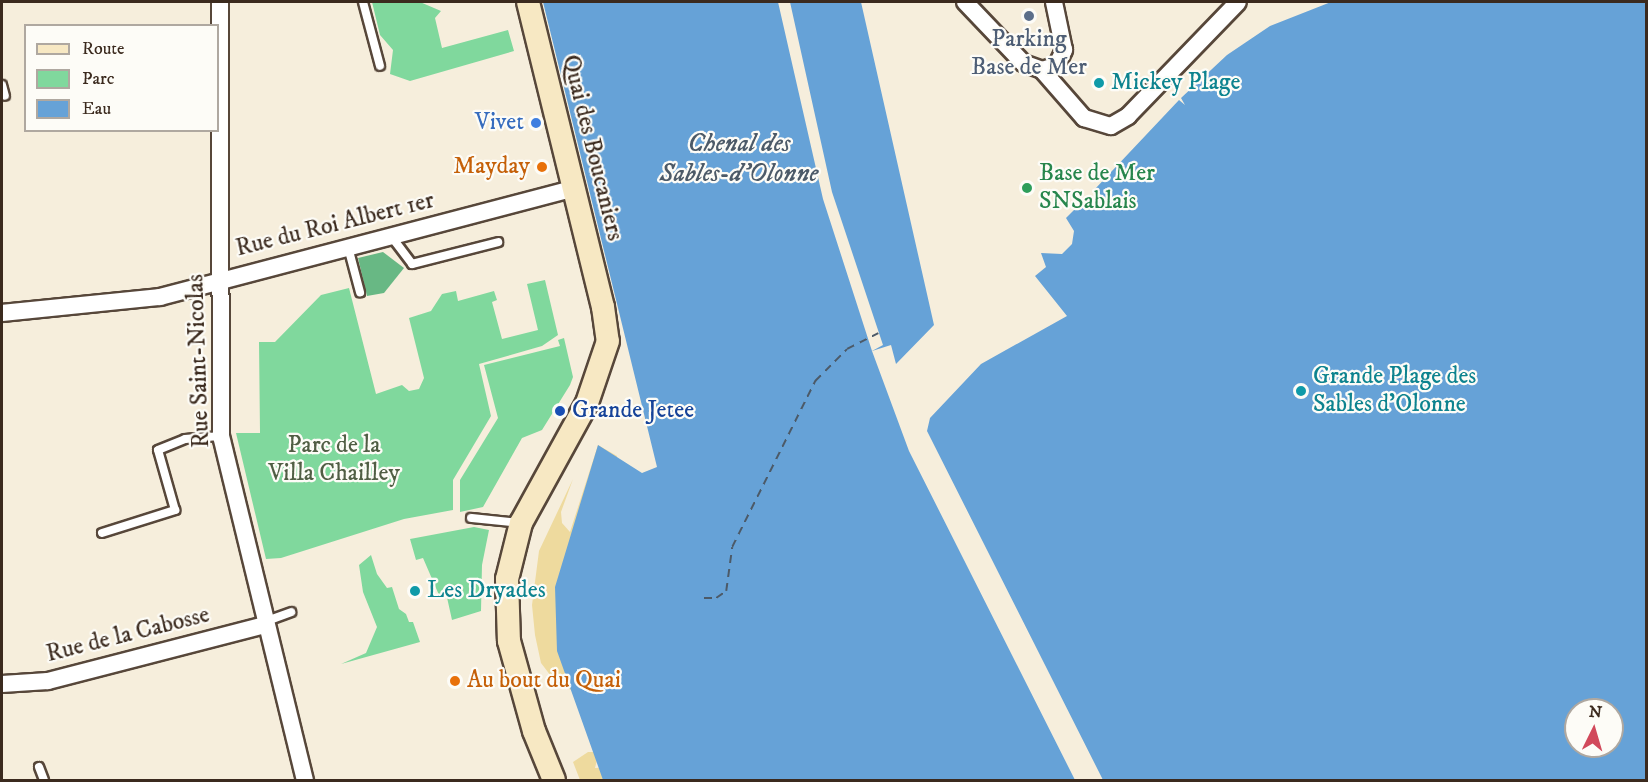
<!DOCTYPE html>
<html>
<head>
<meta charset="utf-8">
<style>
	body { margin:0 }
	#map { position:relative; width:1648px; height:782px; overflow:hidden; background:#f6eedc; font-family:"IM FELL DW Pica",serif }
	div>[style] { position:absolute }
	.green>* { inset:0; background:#80d89d }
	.forest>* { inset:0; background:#68b884 }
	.sand>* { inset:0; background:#eeda9e }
	.water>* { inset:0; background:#66a2d7 }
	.pier>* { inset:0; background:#f6eedc }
	.ferry>* { height:1.5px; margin-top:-0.75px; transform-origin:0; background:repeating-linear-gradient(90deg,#4c5a68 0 8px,transparent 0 14px) }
	.roads { filter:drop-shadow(2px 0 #57473a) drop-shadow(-2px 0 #57473a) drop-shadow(0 2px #57473a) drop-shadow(0 -2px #57473a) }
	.lane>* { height:8px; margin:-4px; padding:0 4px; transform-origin:4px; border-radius:4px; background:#fff }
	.street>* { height:16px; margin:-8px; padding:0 8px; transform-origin:8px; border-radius:8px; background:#fff }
	.secondary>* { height:22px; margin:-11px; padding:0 11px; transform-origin:11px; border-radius:11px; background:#f7e8c3 }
	.dots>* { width:16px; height:16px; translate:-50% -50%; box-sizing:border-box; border:3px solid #fdfcf7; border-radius:50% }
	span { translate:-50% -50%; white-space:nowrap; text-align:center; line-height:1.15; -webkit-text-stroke:4.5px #fdfcf7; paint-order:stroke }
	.service-label { font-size:24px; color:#4e5e75 }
	.culture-label { font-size:24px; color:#0d838f }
	.left { translate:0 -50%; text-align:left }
	.shop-label { font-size:24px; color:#366cbe }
	.right { translate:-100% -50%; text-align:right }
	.street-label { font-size:24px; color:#3b2a1e }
	.food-label { font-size:24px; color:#c56008 }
	.leisure-label { font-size:24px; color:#27864d }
	.transit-label { font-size:24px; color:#164399 }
	.park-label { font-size:24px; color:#505e44 }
	.water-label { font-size:26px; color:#4c5a68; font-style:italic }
	.frame { position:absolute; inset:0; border:3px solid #3b2a1e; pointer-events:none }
	.legend { position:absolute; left:24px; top:24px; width:195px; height:108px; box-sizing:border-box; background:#fdfcf7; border:2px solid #afa8a0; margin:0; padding:8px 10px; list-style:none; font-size:18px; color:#3b2a1e }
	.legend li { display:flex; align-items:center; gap:12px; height:30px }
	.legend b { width:30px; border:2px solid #afa8a0 }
	.north { position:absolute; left:1564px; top:698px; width:60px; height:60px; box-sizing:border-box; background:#fdfcf7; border:2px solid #afa8a0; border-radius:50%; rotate:5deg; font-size:16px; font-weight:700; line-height:24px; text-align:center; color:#3b2a1e }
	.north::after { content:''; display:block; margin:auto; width:21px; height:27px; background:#d1495b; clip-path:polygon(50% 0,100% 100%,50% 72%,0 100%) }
</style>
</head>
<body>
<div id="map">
	<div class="green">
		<div style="clip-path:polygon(372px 2px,420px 2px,441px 11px,435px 18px,442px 48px,508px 30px,514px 51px,410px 81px,390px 74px,393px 50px,380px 35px)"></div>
		<div style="clip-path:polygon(545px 280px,558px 335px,542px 346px,479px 364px,491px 416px,453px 480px,453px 510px,404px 519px,281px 558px,266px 559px,236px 433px,260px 433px,259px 342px,275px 342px,321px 295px,349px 288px,376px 394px,402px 385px,409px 391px,419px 389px,424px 378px,409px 318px,431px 311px,442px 294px,456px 291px,458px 301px,494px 291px,497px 300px,492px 302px,502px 339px,538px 330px,527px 284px)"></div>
		<div style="clip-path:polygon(564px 338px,573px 377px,570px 385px,542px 430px,522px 438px,483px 507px,460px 512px,460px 480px,498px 418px,484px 365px,560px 346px,558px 340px)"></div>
		<div style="clip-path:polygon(474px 527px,489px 530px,482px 565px,481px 611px,452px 620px,446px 593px,439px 595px,423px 558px,416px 560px,410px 539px)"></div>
		<div style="clip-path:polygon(371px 555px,377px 574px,387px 588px,392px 587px,399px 609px,406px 614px,409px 622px,413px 622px,420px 642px,341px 664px,366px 653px,377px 627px,363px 592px,359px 565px)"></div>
	</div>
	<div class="forest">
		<div style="clip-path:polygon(383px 252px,404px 268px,384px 293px,367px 296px,358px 258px)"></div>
	</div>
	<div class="sand">
		<div style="clip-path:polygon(598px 445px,617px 456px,639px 780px,580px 780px,573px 762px,588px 752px,599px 752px,595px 768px,612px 767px,581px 694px,557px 684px,541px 663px,535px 635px,532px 605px,539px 551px,573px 479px,561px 512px,562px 523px,570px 532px)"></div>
	</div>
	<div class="water">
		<div style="clip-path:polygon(543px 2px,861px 2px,934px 325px,896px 364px,891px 345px,872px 351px,909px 451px,1075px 780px,603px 780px,557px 651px,555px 587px,598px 445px,642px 473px,657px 467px)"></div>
		<div style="clip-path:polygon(evenodd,1331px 2px,1646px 2px,1646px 780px,1103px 780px,927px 431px,930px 418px,981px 364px,1067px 316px,1035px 276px,1046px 267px,1041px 253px,1062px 254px,1072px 244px,1074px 231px,1066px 218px,1084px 200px,1092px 207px,1102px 196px,1095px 189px,1179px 100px,1185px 105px,1181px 98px,1227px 55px,1270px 26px,1331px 2px,1576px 710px,1612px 710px,1612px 746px,1576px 746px,1576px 710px)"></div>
	</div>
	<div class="pier">
		<div style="clip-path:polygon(778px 2px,790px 2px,832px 192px,883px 345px,872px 351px,823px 199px)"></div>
	</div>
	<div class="ferry">
		<div style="left:704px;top:598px;width:12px"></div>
		<div style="left:716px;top:598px;width:12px;rotate:-35deg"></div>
		<div style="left:726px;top:591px;width:44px;rotate:-82.2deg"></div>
		<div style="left:732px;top:547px;width:186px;rotate:-63.4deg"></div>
		<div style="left:815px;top:381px;width:45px;rotate:-45deg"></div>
		<div style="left:847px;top:349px;width:35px;rotate:-27deg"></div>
	</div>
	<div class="roads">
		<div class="lane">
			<div style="left:363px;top:2px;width:66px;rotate:75.1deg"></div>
			<div style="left:2px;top:85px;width:11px;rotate:75deg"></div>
			<div style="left:391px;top:236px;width:35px;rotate:53deg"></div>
			<div style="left:412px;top:264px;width:89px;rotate:-14.3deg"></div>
			<div style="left:348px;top:247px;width:47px;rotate:75.1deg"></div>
			<div style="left:471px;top:518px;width:49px;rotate:5.8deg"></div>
			<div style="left:102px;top:533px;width:77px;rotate:-17.5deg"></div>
			<div style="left:175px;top:510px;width:62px;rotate:-105.8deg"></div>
			<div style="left:158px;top:450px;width:29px;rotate:-22deg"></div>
			<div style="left:185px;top:439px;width:36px;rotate:-5deg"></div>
			<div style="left:264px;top:622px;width:29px;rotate:-20deg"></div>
			<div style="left:39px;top:767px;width:14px;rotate:69deg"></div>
		</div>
		<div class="street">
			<div style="left:220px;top:2px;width:434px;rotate:89.9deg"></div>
			<div style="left:221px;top:436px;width:354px;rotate:76.3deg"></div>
			<div style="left:965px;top:2px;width:84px;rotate:46.4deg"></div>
			<div style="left:1023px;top:63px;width:20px;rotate:20deg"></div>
			<div style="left:1042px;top:70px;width:16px;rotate:-18deg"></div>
			<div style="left:1057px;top:65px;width:17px;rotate:-65deg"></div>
			<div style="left:1064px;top:50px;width:49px;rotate:-101.8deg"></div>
			<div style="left:1042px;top:70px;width:64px;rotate:48.8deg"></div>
			<div style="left:1084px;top:118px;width:28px;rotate:17deg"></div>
			<div style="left:1111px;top:126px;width:20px;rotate:-30deg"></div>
			<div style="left:1128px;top:116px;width:158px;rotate:-46deg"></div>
			<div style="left:2px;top:313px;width:159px;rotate:-5.8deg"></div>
			<div style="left:160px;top:297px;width:427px;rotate:-14.7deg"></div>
			<div style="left:2px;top:684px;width:46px;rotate:-3.7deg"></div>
			<div style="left:48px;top:681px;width:223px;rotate:-14.5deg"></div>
		</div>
		<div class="secondary">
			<div style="left:528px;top:2px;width:314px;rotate:76.2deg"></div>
			<div style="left:603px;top:307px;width:34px;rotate:82deg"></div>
			<div style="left:608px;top:341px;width:65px;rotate:108.7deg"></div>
			<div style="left:587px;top:403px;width:137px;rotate:118.8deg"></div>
			<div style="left:521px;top:523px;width:58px;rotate:104deg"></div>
			<div style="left:507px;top:579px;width:62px;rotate:88.2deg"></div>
			<div style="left:509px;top:641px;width:93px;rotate:74.5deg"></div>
			<div style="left:534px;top:731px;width:53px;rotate:67.8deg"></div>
		</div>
	</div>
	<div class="dots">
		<div style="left:1029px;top:16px;background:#5c6f8a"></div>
		<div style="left:1099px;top:83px;background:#0f9aa8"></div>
		<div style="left:536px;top:123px;background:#3f7fe0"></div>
		<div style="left:542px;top:167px;background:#e8710a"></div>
		<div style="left:1027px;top:188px;background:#2e9e5b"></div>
		<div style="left:1301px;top:391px;background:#0f9aa8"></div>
		<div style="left:560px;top:411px;background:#1a4fb4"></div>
		<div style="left:415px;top:591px;background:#0f9aa8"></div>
		<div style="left:455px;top:681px;background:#e8710a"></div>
	</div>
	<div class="service-label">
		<span style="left:1029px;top:54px">Parking<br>Base de Mer</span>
	</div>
	<div class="culture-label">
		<span class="left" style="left:1111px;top:83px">Mickey Plage</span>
		<span class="left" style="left:1313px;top:391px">Grande Plage des<br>Sables d'Olonne</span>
		<span class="left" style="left:427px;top:591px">Les Dryades</span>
	</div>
	<div class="shop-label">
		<span class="right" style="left:524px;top:123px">Vivet</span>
	</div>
	<div class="street-label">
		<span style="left:592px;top:148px;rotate:76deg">Quai des Boucaniers</span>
		<span style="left:335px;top:225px;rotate:-14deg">Rue du Roi Albert 1er</span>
		<span style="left:199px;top:361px;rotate:-92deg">Rue Saint-Nicolas</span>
		<span style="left:128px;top:635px;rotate:-14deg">Rue de la Cabosse</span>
	</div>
	<div class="food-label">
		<span class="right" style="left:530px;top:167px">Mayday</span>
		<span class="left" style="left:467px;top:681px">Au bout du Quai</span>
	</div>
	<div class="leisure-label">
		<span class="left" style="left:1039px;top:188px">Base de Mer<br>SNSablais</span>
	</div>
	<div class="transit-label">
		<span class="left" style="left:572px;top:411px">Grande Jetee</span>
	</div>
	<div class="park-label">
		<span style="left:334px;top:460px">Parc de la<br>Villa Chailley</span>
	</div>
	<div class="water-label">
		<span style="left:739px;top:159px">Chenal des<br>Sables-d'Olonne</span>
	</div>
	<div class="frame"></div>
	<ul class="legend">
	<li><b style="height:8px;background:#f7e8c3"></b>Route</li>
	<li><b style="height:16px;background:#80d89d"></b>Parc</li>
	<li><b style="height:16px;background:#66a2d7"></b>Eau</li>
	</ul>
	<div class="north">N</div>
</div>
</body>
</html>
